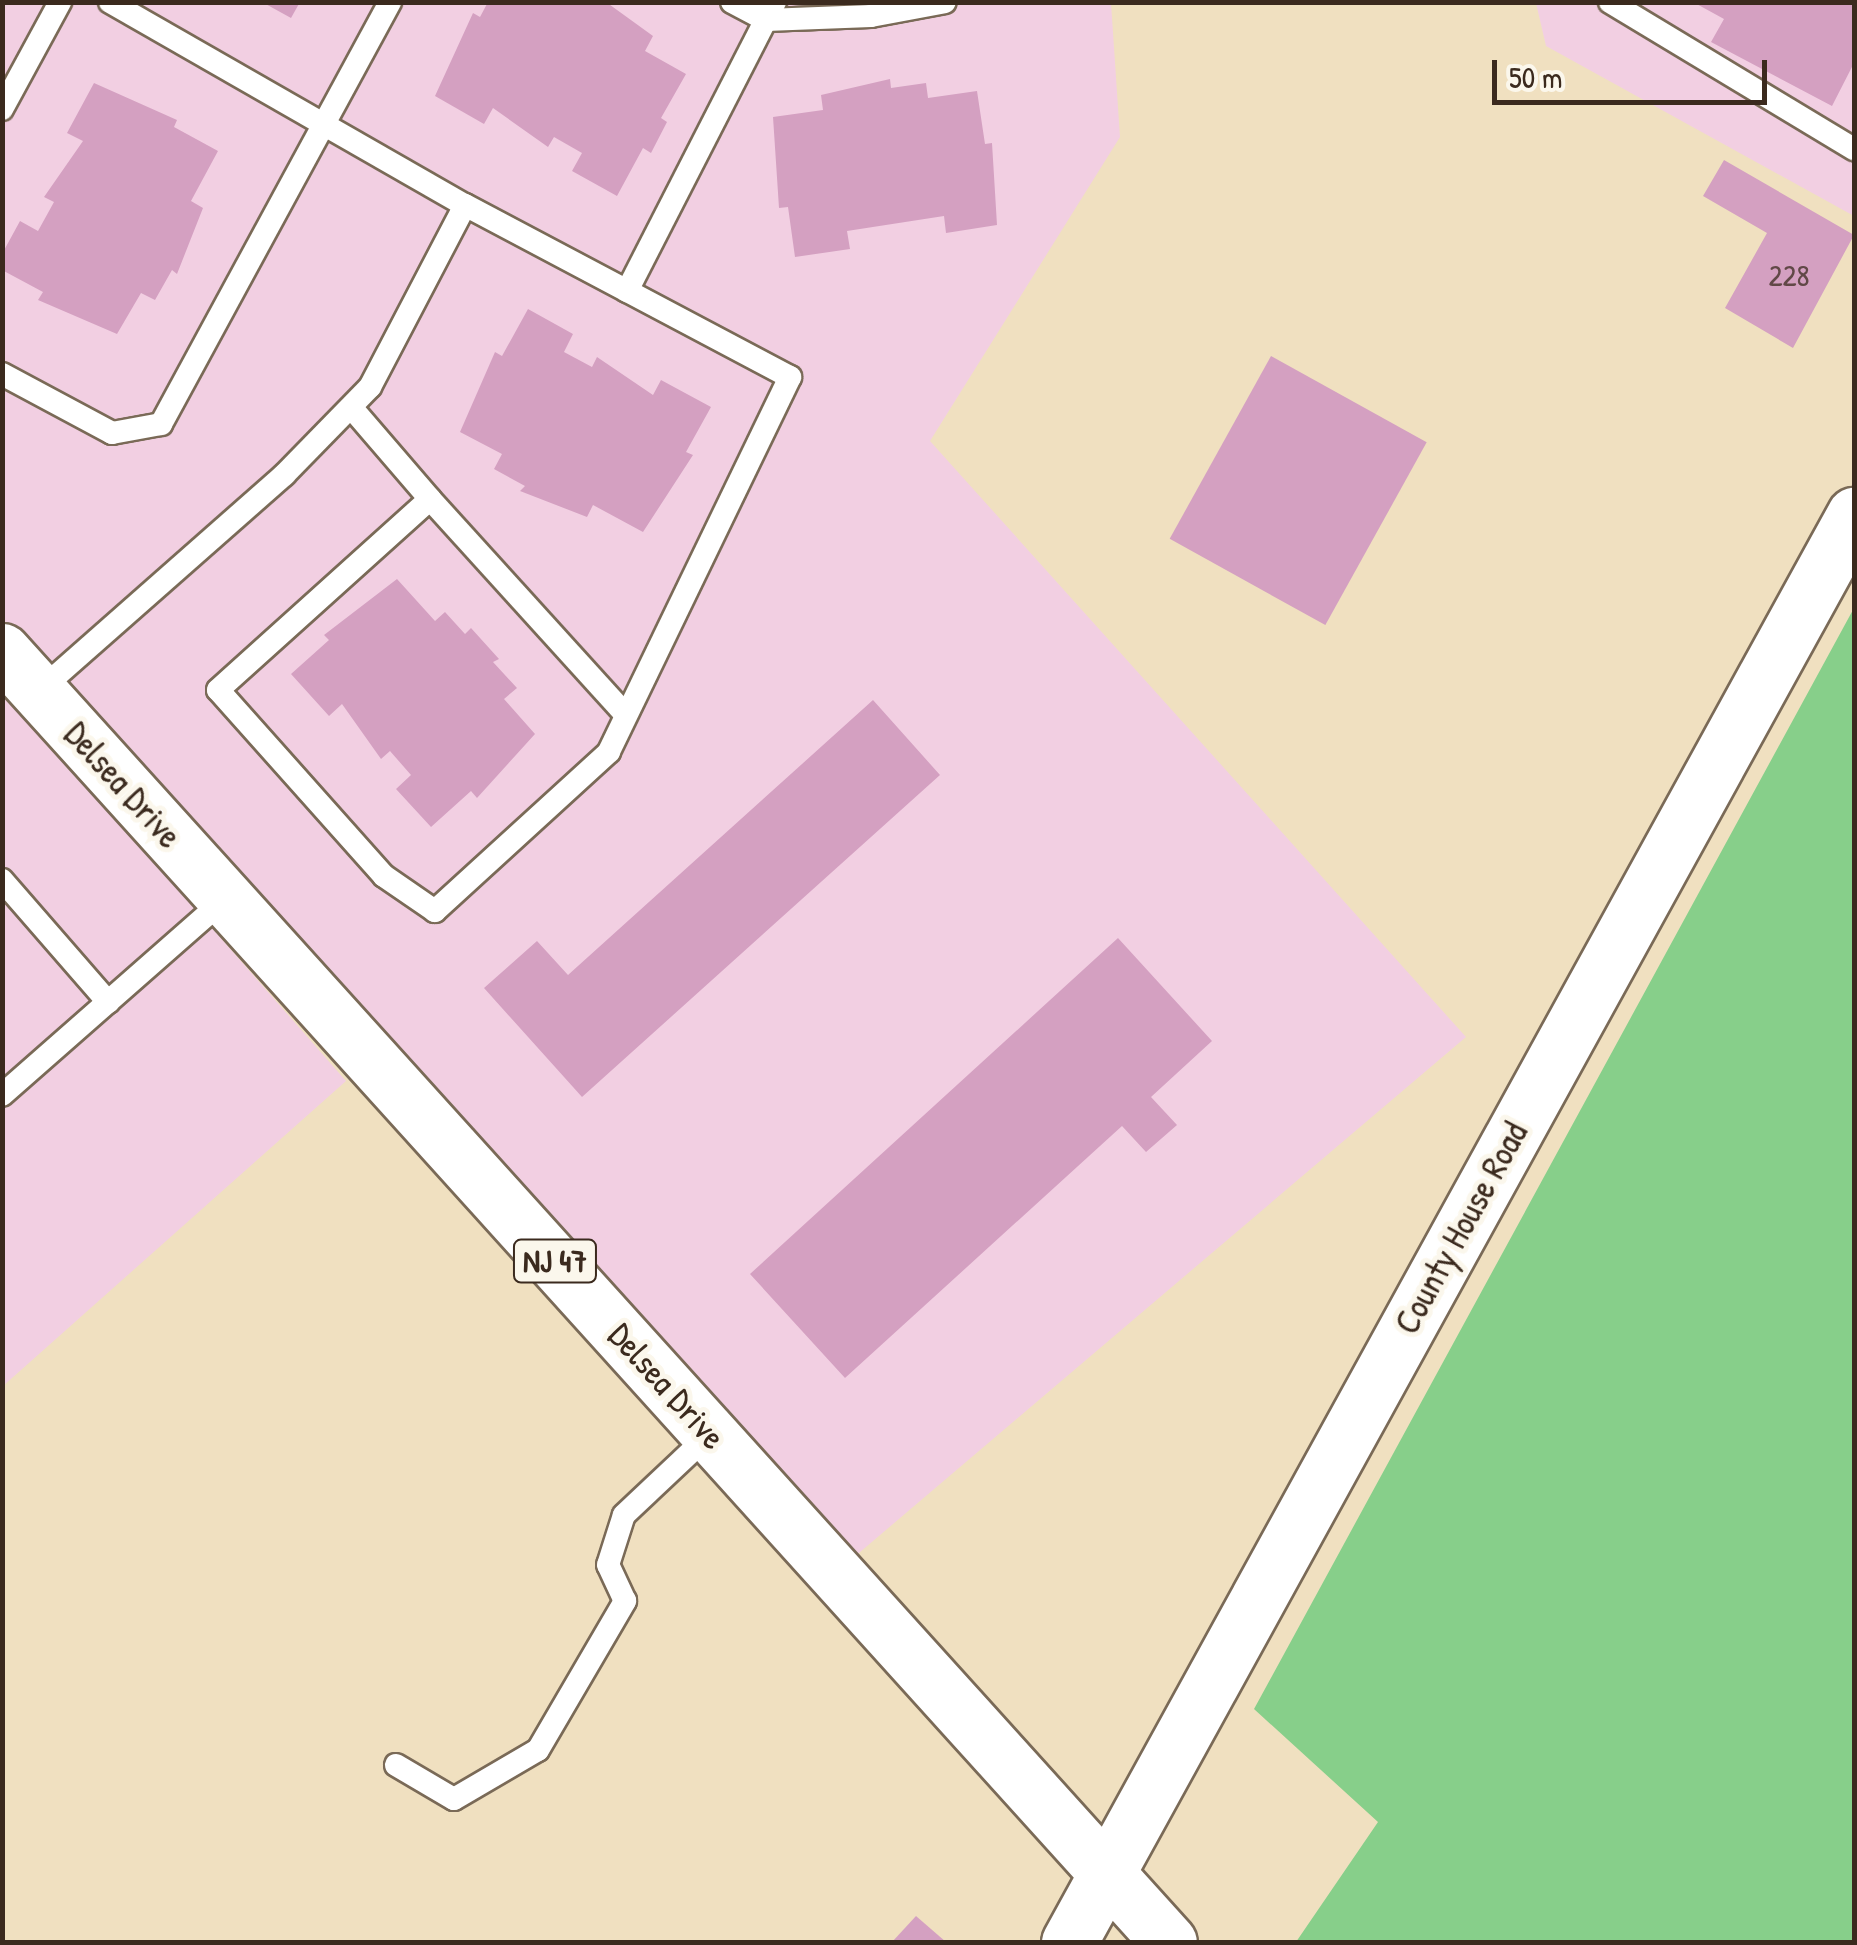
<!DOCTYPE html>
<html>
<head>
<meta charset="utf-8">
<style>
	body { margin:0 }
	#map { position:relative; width:1857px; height:1945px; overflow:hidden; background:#f0e0c0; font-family:"Patrick Hand",sans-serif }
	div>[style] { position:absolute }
	.built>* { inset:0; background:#f2cfe2 }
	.green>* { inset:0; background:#87cf8a }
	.building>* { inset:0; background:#d4a0c1; transform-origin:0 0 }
	.roads { filter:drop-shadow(2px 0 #7a6a57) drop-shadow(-2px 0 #7a6a57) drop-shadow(0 2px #7a6a57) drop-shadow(0 -2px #7a6a57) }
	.service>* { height:22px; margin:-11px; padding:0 11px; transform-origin:11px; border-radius:11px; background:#fff }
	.tertiary>* { height:55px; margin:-27.5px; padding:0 27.5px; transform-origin:27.5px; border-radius:27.5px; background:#fff }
	.primary>* { height:55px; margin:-27.5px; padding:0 27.5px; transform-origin:27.5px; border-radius:27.5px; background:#fff }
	span { translate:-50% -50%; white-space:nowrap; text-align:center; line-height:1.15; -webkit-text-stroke:10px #fbf7ec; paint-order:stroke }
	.number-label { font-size:30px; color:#614847 }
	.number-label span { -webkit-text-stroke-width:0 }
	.shield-label span { padding:2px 8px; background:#fbf7ec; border:2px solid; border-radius:8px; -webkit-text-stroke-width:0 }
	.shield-label { font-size:32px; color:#3b2a1e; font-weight:700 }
	.street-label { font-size:35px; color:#3b2a1e }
	.frame { position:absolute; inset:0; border:5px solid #3b2a1e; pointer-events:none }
	.scale { position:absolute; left:1492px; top:60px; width:275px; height:45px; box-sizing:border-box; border:5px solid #3b2a1e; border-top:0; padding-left:12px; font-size:30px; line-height:35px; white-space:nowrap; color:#3b2a1e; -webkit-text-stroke:8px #fbf7ec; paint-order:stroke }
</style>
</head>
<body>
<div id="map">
	<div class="built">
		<div style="clip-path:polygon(2px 3px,1111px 3px,1120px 137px,930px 441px,1466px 1037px,853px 1558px,400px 1071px,3px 619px)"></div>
		<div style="clip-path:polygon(1536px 3px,1854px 3px,1854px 216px,1546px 46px)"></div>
		<div style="clip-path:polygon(2px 688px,346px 1081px,3px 1386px,2px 1386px)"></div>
	</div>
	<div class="green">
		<div style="clip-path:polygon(1854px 608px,1854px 1942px,1296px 1942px,1378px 1822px,1254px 1709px)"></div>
	</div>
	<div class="building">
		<div style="clip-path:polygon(262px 2px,300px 2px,291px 18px)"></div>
		<div style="clip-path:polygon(488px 2px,606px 2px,653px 36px,645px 51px,686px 74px,661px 118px,667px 122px,651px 153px,643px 148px,617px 196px,572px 171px,582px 153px,554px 137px,548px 147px,493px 108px,484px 124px,435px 96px,473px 13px,480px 17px)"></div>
		<div style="clip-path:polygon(1693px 2px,1854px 2px,1854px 63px,1832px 106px,1711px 42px,1724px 19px)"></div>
		<div style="clip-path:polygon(890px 79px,891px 88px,926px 83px,928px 98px,977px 91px,985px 144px,992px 143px,997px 225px,946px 233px,944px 216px,847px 231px,850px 249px,795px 257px,788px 207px,779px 208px,773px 117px,823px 110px,821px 95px)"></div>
		<div style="clip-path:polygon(94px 83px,177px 120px,174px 127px,218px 151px,191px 201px,203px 208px,177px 274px,172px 270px,155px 300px,141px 293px,117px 334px,38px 300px,43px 292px,2px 270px,2px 254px,20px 221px,38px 231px,54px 202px,44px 197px,83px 141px,67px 133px)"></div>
		<div style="clip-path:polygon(1724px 160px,1854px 235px,1793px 348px,1725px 308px,1767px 233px,1703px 196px)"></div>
		<div style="clip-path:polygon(528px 309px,573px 334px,564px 352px,592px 367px,597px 357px,653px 395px,661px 380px,711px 407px,686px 452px,693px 455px,643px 532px,593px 505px,587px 517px,520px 491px,525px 486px,494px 469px,502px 454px,460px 432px,495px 352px,502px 356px)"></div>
		<div style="left:1271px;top:356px;width:178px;height:209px;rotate:29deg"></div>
		<div style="clip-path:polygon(397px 579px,435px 621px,445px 612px,465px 634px,471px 628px,499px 659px,493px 662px,517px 688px,504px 699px,535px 734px,477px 798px,471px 791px,431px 827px,396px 789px,411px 775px,390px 751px,381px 759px,342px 704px,329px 716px,291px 674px,329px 640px,324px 635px)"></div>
		<div style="clip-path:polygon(873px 700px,940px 775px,582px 1097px,484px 988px,537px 941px,568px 975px)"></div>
		<div style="clip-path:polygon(1118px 938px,1212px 1041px,1151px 1097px,1177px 1125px,1146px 1152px,1122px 1126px,845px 1378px,750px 1274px)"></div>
		<div style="clip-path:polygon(916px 1916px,946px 1942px,892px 1942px)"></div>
	</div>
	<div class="roads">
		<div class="service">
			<div style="left:110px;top:2px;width:409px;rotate:29.8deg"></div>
			<div style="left:732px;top:2px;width:38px;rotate:28deg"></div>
			<div style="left:766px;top:20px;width:105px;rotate:-2.2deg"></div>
			<div style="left:871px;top:16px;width:75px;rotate:-10.7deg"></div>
			<div style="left:1610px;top:2px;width:285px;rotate:31.1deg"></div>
			<div style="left:2px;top:109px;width:122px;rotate:-61.5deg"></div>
			<div style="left:627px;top:291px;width:325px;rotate:-62.9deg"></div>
			<div style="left:2px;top:374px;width:125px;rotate:28.2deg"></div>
			<div style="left:112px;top:433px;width:50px;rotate:-10.4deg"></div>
			<div style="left:161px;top:424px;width:480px;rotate:-61.5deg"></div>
			<div style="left:430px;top:499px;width:290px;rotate:47.8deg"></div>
			<div style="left:39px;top:691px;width:327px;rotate:-41.4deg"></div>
			<div style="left:284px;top:475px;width:123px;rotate:-45.7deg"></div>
			<div style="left:370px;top:387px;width:205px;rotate:-62.4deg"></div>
			<div style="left:465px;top:205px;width:368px;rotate:27.9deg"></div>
			<div style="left:790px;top:377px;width:416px;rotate:115.8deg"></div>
			<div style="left:609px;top:752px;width:236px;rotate:137.6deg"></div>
			<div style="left:435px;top:911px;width:62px;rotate:-145.5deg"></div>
			<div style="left:384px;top:876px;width:249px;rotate:-131.7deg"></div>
			<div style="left:218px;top:690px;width:285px;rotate:-42deg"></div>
			<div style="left:430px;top:499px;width:121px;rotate:-130.7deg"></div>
			<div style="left:2px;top:880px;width:162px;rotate:49deg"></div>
			<div style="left:2px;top:1095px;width:298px;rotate:-41.3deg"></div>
			<div style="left:396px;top:1765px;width:67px;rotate:30.4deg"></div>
			<div style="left:454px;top:1799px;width:97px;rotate:-30.3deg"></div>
			<div style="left:538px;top:1750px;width:173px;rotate:-59.7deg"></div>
			<div style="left:625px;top:1601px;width:40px;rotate:-115deg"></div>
			<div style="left:608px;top:1565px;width:52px;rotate:-72.3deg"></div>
			<div style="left:624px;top:1515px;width:118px;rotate:-43.3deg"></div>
		</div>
		<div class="tertiary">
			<div style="left:1069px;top:1942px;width:1629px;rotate:-61.18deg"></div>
		</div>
		<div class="primary">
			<div style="left:2px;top:651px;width:1740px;rotate:47.89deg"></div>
		</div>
	</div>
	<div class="number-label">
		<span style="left:1789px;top:275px">228</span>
	</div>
	<div class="shield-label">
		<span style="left:555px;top:1261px">NJ 47</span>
	</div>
	<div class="street-label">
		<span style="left:123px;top:785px;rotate:48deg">Delsea Drive</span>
		<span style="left:1461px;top:1228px;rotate:-61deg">County House Road</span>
		<span style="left:667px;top:1386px;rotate:48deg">Delsea Drive</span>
	</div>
	<div class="frame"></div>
	<div class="scale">50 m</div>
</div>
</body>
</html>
